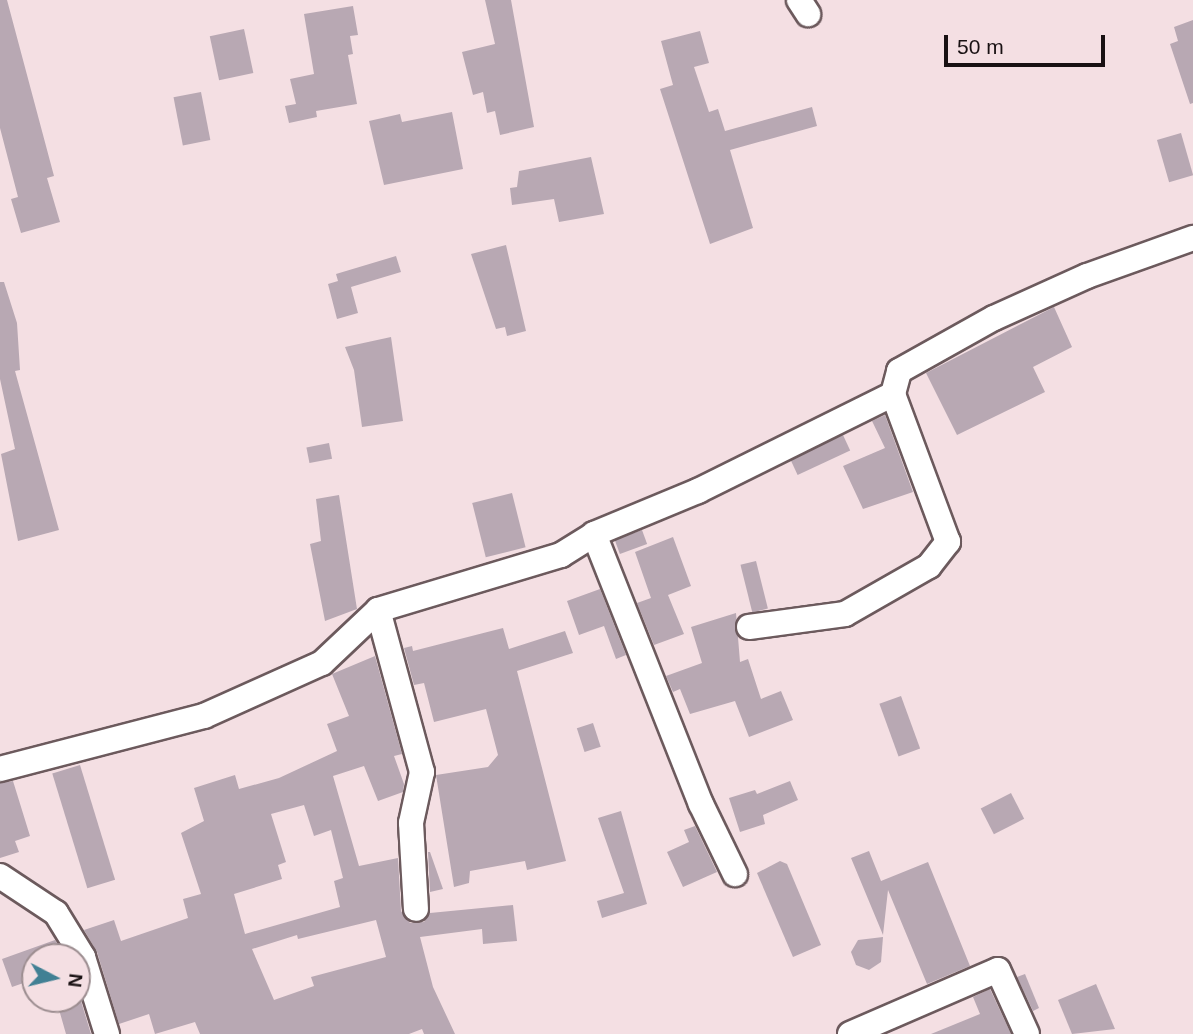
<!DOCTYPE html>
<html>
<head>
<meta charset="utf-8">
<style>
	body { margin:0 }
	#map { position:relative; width:1193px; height:1034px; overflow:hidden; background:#f4dfe3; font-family:Helvetica,sans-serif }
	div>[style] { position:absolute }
	.building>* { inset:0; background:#b8a8b3; transform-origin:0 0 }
	.roads { filter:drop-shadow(2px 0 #6c5a5d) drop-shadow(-2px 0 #6c5a5d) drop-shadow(0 2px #6c5a5d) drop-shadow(0 -2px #6c5a5d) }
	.minor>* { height:24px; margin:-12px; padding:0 12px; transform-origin:12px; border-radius:12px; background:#fff }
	span { translate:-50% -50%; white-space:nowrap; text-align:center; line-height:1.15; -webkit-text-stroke:6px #f4dfe3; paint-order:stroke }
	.north { position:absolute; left:21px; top:943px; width:70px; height:70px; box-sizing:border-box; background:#f4dfe3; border:2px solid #9c8d90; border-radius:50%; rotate:97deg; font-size:19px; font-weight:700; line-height:28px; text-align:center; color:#191113 }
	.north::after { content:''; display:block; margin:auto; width:24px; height:32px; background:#418094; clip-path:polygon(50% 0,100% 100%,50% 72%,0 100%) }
	.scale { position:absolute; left:944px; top:35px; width:161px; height:32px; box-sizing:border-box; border:4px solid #191113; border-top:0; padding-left:9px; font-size:21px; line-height:24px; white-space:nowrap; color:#191113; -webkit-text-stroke:5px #f4dfe3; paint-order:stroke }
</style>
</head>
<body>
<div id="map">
	<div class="building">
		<div style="clip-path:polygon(0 0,7px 0,54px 176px,47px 178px,60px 222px,21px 233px,11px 199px,18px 197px,0 128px)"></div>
		<div style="clip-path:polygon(485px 0,511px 0,534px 127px,500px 135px,495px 111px,487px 113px,483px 92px,473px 95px,462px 52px,495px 44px)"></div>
		<div style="clip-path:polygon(353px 6px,358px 35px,350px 36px,353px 54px,348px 55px,357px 104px,316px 111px,317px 117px,289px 123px,285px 106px,296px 104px,290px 79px,314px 74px,304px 14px)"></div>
		<div style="clip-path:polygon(1193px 20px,1193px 103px,1190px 104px,1170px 44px,1178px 41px,1174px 27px)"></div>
		<div style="left:244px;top:29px;width:45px;height:35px;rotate:78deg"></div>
		<div style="clip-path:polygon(700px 31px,709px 63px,694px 67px,709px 112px,718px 109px,725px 131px,812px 107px,817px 126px,730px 150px,753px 228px,710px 244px,660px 89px,673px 85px,661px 41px)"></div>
		<div style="left:201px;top:92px;width:49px;height:28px;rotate:79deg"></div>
		<div style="clip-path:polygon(452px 112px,463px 169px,384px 185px,369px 121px,400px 114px,402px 122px)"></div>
		<div style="left:1181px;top:133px;width:44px;height:25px;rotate:74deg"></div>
		<div style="clip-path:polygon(591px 157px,604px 214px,559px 222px,554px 199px,512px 205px,510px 188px,517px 187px,519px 171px)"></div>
		<div style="clip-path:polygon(506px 245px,526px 331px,507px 336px,505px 327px,496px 329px,471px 254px)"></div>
		<div style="clip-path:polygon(396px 256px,401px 272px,351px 287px,358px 313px,337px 319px,328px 284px,338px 281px,336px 274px)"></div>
		<div style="clip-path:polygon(0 282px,4px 282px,17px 323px,20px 370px,15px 371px,59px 530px,18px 541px,1px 454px,15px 449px,0 379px)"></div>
		<div style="clip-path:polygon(1054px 307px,1072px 347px,1033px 367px,1045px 392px,957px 435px,926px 373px)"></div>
		<div style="clip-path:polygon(391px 337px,403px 421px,362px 427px,354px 370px,345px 347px)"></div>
		<div style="clip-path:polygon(885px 415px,913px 492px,863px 509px,843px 466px,885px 448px,872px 421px)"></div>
		<div style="left:843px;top:435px;width:17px;height:58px;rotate:65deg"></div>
		<div style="left:329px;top:443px;width:16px;height:23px;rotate:79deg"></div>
		<div style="left:512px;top:493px;width:56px;height:41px;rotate:76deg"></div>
		<div style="clip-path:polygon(339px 495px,357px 609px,325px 621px,310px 544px,321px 541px,316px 499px)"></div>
		<div style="left:642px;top:530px;width:15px;height:29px;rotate:70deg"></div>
		<div style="clip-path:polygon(673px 537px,691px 586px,668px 595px,684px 634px,654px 645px,637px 603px,651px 598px,635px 552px)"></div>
		<div style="left:756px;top:561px;width:49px;height:16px;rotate:76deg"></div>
		<div style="clip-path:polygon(600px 589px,626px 655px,616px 659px,604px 626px,579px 635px,567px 601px)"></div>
		<div style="clip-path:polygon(736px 613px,740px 662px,748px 659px,761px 699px,781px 691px,793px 720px,749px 737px,735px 701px,690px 714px,680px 689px,673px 692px,666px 676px,702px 663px,691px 627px)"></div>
		<div style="clip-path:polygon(503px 628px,509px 649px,565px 631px,573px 653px,517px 671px,566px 861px,527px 870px,525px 861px,470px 871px,469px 883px,454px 887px,436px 775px,488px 767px,498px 755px,486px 709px,434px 722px,424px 683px,414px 685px,404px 648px,412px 646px,413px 651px)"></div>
		<div style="clip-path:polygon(evenodd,375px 656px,402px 754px,394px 756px,404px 784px,403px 792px,378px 801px,364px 766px,333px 776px,359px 866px,398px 858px,401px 911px,410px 923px,424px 922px,430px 913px,513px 905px,517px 941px,483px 944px,482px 929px,420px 937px,433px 987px,455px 1034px,424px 1034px,422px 1029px,409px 1034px,200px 1034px,195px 1022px,155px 1034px,149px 1014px,119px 1024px,97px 952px,84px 930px,114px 920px,121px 941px,188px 918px,183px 899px,201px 894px,181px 833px,204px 821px,194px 788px,235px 775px,239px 789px,279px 778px,337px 751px,327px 724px,349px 716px,332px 674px,375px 656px,304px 805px,314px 836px,331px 830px,343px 878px,334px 881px,340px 907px,245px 934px,234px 894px,282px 879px,278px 865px,286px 862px,271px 814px,304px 805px,375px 656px,376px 920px,386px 957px,311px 977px,314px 986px,274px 1000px,252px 949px,297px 935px,298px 939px,376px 920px)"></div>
		<div style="left:901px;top:696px;width:56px;height:23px;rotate:70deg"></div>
		<div style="left:593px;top:723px;width:25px;height:17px;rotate:72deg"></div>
		<div style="left:80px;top:765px;width:120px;height:29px;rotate:73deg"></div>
		<div style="clip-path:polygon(13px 781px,30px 836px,15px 841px,19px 852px,0 858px,0 783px)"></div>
		<div style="clip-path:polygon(790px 781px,798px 800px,763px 815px,765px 824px,740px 832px,729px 798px,755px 790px,757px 794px)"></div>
		<div style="left:1011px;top:793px;width:29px;height:34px;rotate:63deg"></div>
		<div style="clip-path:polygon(621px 811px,647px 904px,602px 918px,597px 901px,624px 893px,598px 818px)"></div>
		<div style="clip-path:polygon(695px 826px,717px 872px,683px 887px,667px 852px,689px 842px,684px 830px)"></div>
		<div style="clip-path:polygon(869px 851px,881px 881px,928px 862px,970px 966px,927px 984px,888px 890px,883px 935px,851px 858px)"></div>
		<div style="clip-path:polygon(428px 852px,430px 852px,443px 889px,430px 892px)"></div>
		<div style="clip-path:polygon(780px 861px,787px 864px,821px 945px,793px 957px,757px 873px)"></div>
		<div style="clip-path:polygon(883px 937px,881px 962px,869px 970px,856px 965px,851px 952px,858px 940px)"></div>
		<div style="clip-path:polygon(55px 940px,66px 957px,35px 957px,35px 979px,12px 987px,2px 959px)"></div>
		<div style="clip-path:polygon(1025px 974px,1039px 1008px,1033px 1011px,1017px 977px)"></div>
		<div style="clip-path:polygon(1096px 984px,1115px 1029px,1072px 1034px,1058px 1000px)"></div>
		<div style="clip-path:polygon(77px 988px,91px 1034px,66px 1034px,56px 999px,77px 999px)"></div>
		<div style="clip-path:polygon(990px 989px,1011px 1034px,931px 1034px,980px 1014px,973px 997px)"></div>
	</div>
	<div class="roads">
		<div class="minor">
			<div style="left:799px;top:0;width:17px;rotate:57deg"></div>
			<div style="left:594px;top:534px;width:290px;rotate:68.4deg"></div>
			<div style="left:701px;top:804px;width:78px;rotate:64.1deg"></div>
			<div style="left:378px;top:610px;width:168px;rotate:74.8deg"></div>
			<div style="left:422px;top:772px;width:52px;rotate:102.2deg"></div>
			<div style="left:411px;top:823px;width:86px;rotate:86.7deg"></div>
			<div style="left:749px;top:627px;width:97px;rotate:-7.7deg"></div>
			<div style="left:845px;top:614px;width:97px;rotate:-29.7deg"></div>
			<div style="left:929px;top:566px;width:31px;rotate:-52deg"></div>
			<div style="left:948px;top:542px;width:158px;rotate:-110.4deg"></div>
			<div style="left:893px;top:394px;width:24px;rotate:-75deg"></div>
			<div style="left:899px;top:371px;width:109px;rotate:-29.2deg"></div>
			<div style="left:994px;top:318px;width:102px;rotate:-24.3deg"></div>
			<div style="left:1087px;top:276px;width:113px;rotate:-19.7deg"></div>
			<div style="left:0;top:769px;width:211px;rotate:-14.6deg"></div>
			<div style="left:204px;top:716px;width:129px;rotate:-24.2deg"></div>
			<div style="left:322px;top:663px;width:77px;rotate:-43.4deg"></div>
			<div style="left:378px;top:610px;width:191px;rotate:-16.7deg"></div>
			<div style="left:561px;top:555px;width:39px;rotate:-32deg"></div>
			<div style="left:594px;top:534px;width:113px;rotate:-22.5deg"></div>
			<div style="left:698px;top:491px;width:218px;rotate:-26.4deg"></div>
			<div style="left:0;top:876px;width:67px;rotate:33.5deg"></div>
			<div style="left:56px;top:913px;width:52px;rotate:58.5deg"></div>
			<div style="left:83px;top:957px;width:81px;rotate:72.7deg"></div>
			<div style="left:850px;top:1034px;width:161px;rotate:-23.4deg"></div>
			<div style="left:998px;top:970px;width:70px;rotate:65.6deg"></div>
		</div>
	</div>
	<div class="north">N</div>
	<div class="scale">50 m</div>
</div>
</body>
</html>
